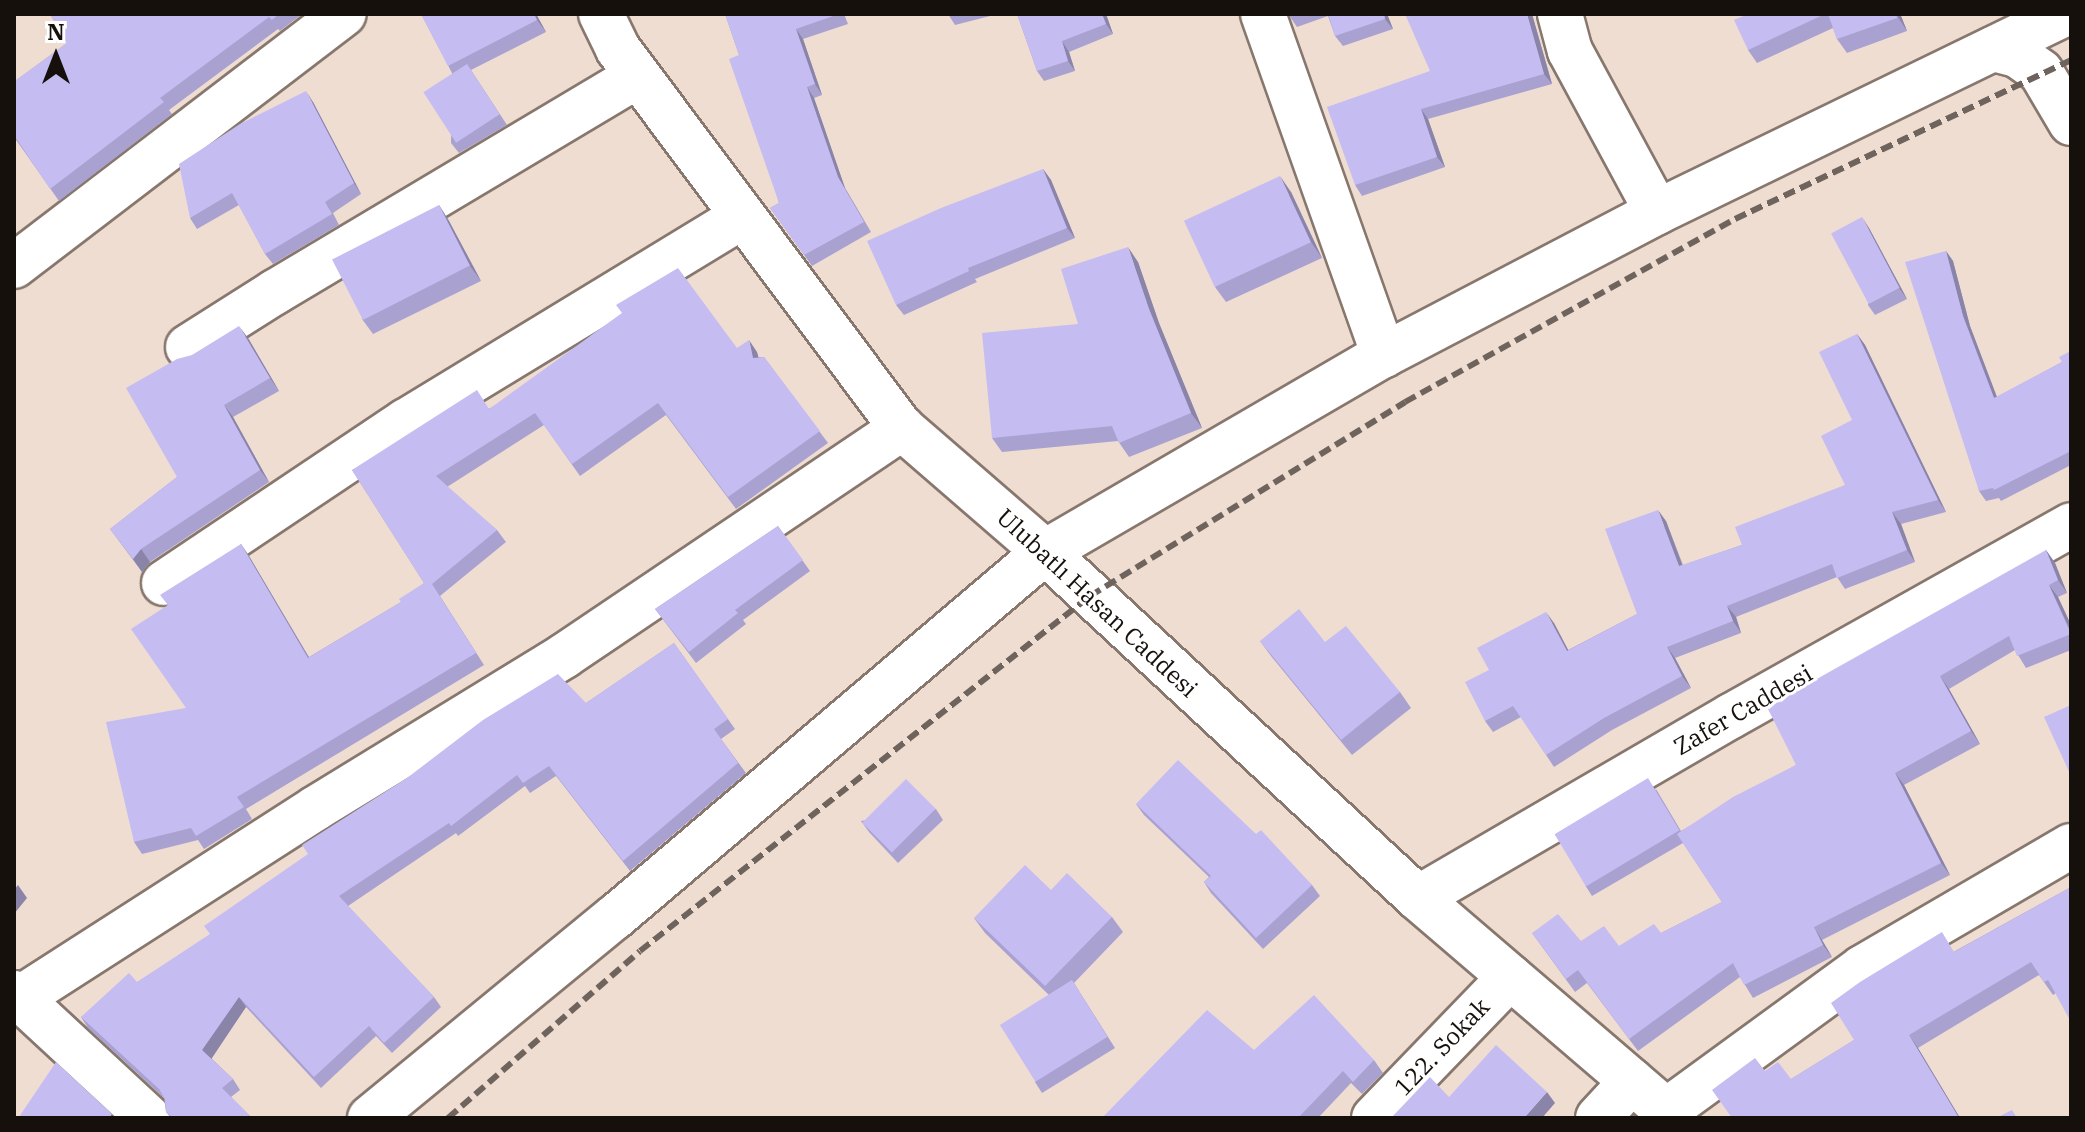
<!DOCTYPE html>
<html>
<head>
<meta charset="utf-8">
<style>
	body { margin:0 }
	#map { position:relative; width:2085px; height:1132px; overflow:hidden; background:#efddd2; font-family:"IBM Plex Serif",serif }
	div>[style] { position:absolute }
	.roads { filter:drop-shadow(2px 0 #87776d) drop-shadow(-2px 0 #87776d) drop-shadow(0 2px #87776d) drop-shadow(0 -2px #87776d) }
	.minor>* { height:44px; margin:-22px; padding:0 22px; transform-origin:22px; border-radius:22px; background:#fff }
	.rail>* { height:6px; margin-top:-3px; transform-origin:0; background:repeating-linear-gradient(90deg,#6f645d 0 12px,transparent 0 18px) }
	.wall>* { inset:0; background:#a9a2d0 }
	.shaded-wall>* { inset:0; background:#8a84a9 }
	.building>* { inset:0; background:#c5bcf2; transform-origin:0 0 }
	span { translate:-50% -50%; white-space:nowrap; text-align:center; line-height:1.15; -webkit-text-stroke:6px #fff; paint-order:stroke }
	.street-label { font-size:24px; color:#16100c }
	.frame { position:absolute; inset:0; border:16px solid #16100c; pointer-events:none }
	.north { position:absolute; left:16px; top:16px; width:80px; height:80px; -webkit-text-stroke:6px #fff; paint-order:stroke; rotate:0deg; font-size:22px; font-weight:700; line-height:32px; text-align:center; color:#16100c }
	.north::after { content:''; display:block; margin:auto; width:28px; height:36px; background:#16100c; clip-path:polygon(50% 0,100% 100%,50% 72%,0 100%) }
</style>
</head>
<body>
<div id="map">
	<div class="roads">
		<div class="minor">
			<div style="left:601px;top:14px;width:39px;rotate:64deg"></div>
			<div style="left:618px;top:49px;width:474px;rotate:53.2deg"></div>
			<div style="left:902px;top:428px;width:189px;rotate:40.9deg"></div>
			<div style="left:1045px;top:552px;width:509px;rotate:42.85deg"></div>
			<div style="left:1418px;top:898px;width:338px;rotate:40.6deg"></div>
			<div style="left:1263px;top:14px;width:362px;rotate:70.5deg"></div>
			<div style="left:1560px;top:14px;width:38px;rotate:75deg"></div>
			<div style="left:1570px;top:51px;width:183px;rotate:61.6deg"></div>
			<div style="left:1993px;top:49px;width:25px;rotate:14deg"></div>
			<div style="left:2017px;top:55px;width:29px;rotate:35deg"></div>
			<div style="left:2041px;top:72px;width:59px;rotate:59.5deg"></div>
			<div style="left:14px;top:266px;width:415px;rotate:-37.4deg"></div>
			<div style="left:188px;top:347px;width:103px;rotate:-32.3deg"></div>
			<div style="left:275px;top:292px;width:422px;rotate:-30.8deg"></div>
			<div style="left:164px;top:583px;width:291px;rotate:-33.8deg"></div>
			<div style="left:406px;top:421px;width:393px;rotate:-31.3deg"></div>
			<div style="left:1418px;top:898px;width:362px;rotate:-30.2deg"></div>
			<div style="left:1731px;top:716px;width:390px;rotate:-29.3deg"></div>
			<div style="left:14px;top:993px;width:184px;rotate:42.8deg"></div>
			<div style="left:14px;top:1002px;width:359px;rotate:-32.7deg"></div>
			<div style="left:316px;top:808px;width:291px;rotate:-31.5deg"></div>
			<div style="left:564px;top:656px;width:408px;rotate:-34deg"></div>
			<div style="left:1666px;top:1111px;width:243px;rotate:-36.1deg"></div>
			<div style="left:1862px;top:968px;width:242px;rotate:-30.3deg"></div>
			<div style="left:370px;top:1118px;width:317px;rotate:-39.4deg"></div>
			<div style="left:615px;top:917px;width:564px;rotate:-40.33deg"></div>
			<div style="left:1045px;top:552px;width:392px;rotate:-30.2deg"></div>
			<div style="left:1384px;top:355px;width:308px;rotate:-27.6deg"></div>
			<div style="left:1657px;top:212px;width:453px;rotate:-25.9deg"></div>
			<div style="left:1374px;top:1118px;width:196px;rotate:-46deg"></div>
			<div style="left:1598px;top:1118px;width:50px;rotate:-47.4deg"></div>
		</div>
	</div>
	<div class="rail">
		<div style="left:448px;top:1118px;width:254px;rotate:-41deg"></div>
		<div style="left:640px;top:951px;width:573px;rotate:-38.27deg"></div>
		<div style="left:1090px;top:596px;width:370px;rotate:-31.6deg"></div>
		<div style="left:1405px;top:402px;width:377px;rotate:-29deg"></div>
		<div style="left:1735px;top:219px;width:372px;rotate:-25.3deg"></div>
	</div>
	<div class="wall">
		<div style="clip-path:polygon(50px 14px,302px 14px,280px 31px,278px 29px,169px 110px,172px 114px,59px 201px,14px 137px,14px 80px,15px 81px,67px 43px)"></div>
		<div style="clip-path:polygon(421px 14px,536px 14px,546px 32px,471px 70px,507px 125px,459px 153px,451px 143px,452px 73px)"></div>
		<div style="clip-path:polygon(725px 14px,844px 14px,848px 24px,803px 39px,822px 95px,814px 98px,845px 188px,871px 232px,812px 266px,770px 208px,779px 203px,739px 55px)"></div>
		<div style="clip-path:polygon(948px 14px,998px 14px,955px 25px)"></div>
		<div style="clip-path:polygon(1017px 14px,1106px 14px,1113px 34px,1069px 52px,1075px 71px,1044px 81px,1037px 71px)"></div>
		<div style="clip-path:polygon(1288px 14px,1387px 14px,1393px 29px,1343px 46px,1335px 36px,1328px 16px,1297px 27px)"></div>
		<div style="clip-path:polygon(1532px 14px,1552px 84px,1428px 119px,1445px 167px,1362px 196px,1355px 185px,1430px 71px)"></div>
		<div style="clip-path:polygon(1748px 14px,1906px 14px,1901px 16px,1907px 31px,1847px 53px,1837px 39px,1833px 28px,1757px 63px,1748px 50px)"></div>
		<div style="clip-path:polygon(313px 102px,361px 194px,333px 213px,339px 225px,273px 264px,265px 254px,239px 205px,197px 229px,190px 218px)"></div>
		<div style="clip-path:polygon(1043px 169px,1051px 180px,1075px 238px,975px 279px,977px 282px,904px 315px,896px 305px)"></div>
		<div style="clip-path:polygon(1291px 192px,1322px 258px,1226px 302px,1215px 287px)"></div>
		<div style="clip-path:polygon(439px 205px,449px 221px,481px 281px,373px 334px,362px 319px)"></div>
		<div style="clip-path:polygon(1869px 228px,1907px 299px,1875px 315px,1868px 305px)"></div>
		<div style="clip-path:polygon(1946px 251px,1953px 261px,1970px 326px,1997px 397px,2062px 362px,2071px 351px,2071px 465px,2001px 501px,1999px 498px,1986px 501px,1979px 491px)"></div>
		<div style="clip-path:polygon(1138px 262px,1159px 323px,1202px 428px,1129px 457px,1118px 441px,1002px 452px,992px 438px,1078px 324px)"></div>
		<div style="clip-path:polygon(1857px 334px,1865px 345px,1946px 512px,1901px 524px,1915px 562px,1845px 589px,1837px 577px,1736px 617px,1741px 633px,1675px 658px,1691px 688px,1612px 730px,1554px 767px,1521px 717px,1493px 732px,1485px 721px,1489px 670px,1554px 623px,1568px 650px,1637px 614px,1666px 521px,1683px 565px,1742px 545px,1845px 485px,1852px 420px)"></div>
		<div style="clip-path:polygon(248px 338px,279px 391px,233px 417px,269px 482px,150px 562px,142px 572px,110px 529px,177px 477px,192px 355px)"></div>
		<div style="clip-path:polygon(737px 348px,757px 352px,758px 357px,764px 357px,828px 443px,736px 509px,666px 415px,580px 476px,544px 425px,447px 487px,497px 530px,506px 542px,440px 596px,484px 665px,246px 809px,252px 819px,204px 849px,198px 840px,142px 854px,134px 842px,186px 708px,167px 605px,241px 544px,249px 556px,309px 657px,401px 602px,424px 583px,352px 470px,490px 408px)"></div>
		<div style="clip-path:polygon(778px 526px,810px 571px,743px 620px,746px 624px,696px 663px,655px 609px)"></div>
		<div style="clip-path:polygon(2046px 550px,2055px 563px,2067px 593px,2058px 597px,2071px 625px,2071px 650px,2026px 668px,2015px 650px,1949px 689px,1980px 744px,1904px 785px,1950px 875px,1822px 940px,1832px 957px,1753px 998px,1740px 977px,1638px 1051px,1587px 983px,1575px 992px,1532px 933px,1581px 941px,1619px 946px,1661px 933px,1722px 902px,1683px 843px,1592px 896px,1585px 885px,1656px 789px,1681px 831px,1796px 765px)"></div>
		<div style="clip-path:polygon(1260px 641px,1325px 642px,1400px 692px,1411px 708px,1352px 755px,1271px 656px)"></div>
		<div style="clip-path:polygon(674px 643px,735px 729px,721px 739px,746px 773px,630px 871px,556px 776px,530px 793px,525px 786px,458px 836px,456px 833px,348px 906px,434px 997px,441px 1007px,392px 1053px,376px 1036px,321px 1088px,246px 1007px,211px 1058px,233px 1079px,240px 1090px,231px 1097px,252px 1118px,171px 1118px,166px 1112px,164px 1098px,88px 1028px,81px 1017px,586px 703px)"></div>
		<div style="clip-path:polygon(1136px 804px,1256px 834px,1312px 885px,1320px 896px,1263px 949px,1211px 893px,1204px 882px,1209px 877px,1144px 815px)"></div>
		<div style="clip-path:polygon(936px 809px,943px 820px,898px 863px,869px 832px,861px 821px)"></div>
		<div style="clip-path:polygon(2071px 887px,2056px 993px,2053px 995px,2039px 975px,1918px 1048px,1960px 1118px,1732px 1118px,1765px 1071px,1791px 1079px,1854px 1040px,1955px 951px)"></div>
		<div style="clip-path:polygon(1051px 890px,1112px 917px,1123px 932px,1074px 983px,1115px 1048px,1042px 1093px,1035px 1082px,1049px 995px,985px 933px,974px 918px)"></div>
		<div style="clip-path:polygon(1254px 1050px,1374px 1060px,1383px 1073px,1362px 1094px,1351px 1083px,1318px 1118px,1102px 1118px)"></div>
	</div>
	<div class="shaded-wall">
		<div style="clip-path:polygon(534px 14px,536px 14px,546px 32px,537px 20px)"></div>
		<div style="clip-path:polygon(1102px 14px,1106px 14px,1113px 34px,1106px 24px)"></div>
		<div style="clip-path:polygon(1384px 14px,1387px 14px,1393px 29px,1385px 19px)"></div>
		<div style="clip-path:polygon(1527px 14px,1532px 14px,1552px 84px,1544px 74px)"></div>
		<div style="clip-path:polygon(1896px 14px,1900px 14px,1901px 16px,1907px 31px)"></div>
		<div style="clip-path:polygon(796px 29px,803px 39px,822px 95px,815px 84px)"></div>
		<div style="clip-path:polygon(1062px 41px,1069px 52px,1075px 71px,1068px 61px)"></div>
		<div style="clip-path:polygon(807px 87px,814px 98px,845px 188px,871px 232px,838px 177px)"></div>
		<div style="clip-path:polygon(306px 91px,313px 102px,361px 194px,354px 183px)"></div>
		<div style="clip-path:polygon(1421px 109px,1428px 119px,1445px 167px,1437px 157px)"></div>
		<div style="clip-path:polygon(1043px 169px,1051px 180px,1075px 238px,1067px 228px)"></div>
		<div style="clip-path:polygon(1280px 176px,1291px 192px,1322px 258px,1311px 242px)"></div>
		<div style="clip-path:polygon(439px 205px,449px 221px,481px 281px,470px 266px)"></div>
		<div style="clip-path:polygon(1862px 217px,1869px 228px,1907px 299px,1899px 288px)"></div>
		<div style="clip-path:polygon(1128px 247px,1138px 262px,1159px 323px,1202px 428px,1191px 413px,1149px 309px)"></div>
		<div style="clip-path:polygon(1946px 251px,1953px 261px,1970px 326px,2001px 408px,1994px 398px,1963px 316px)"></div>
		<div style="clip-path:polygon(239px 326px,248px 338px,279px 391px,270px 378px)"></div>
		<div style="clip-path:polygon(1857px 334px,1865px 345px,1946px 512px,1938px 500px)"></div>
		<div style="clip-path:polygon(749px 340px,757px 352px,762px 370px,753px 358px)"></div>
		<div style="clip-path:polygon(224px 405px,233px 417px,269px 482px,260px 470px)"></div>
		<div style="clip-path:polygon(1658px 510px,1666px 521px,1687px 578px,1679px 566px)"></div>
		<div style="clip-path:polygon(1892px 512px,1901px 524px,1915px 562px,1907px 550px)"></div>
		<div style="clip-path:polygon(241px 544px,249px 556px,316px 670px,308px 658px)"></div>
		<div style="clip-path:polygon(141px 549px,150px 562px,142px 572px,133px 559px)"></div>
		<div style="clip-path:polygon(2046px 550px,2055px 563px,2067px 593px,2058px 580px)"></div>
		<div style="clip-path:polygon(2049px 585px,2058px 597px,2071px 625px,2071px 632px)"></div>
		<div style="clip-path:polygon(1727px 606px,1736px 617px,1741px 633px,1733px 621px)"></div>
		<div style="clip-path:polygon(1546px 612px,1554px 623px,1575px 663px,1567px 651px)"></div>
		<div style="clip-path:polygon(1667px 647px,1675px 658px,1691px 688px,1682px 676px)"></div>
		<div style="clip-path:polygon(1940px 676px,1949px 689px,1980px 744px,1971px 731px)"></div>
		<div style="clip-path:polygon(1895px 773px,1904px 785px,1950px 875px,1941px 863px)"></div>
		<div style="clip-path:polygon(18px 885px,27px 898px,14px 914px,14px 890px)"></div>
		<div style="clip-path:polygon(1814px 927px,1822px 940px,1832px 957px,1823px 945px)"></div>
		<div style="clip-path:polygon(239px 997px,246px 1007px,210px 1061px,202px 1050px)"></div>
		<div style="clip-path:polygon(1909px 1035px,1918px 1048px,1960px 1118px,1959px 1118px)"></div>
		<div style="clip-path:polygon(1547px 1092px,1555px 1103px,1542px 1118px,1524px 1118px)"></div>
	</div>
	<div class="building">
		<div style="clip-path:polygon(50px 14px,279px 14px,272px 20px,269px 17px,160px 98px,164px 102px,50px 189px,14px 135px,14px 80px,15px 81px,67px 43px)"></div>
		<div style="clip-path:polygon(421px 14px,534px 14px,537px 20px,448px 66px)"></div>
		<div style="clip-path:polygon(725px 14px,839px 14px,796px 29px,815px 84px,807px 87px,838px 177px,864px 222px,804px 255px,770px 208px,779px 203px,729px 59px,739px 55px)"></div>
		<div style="clip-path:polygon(1017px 14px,1102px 14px,1106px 24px,1062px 41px,1068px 61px,1037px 71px)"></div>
		<div style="clip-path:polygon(1328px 14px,1384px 14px,1385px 19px,1335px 36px)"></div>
		<div style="clip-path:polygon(1405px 14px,1527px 14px,1544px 74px,1421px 109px,1437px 157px,1355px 185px,1327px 107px,1430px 71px)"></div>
		<div style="clip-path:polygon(1748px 14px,1825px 14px,1748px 50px,1734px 20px)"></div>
		<div style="clip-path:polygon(1828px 14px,1896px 14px,1897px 18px,1837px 39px)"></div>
		<div style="left:467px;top:64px;width:60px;height:52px;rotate:57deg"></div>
		<div style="clip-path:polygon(306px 91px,354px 183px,325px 202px,332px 214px,265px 254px,232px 193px,190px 218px,179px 164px,240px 124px)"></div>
		<div style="clip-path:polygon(1043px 169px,1067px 228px,968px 268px,969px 271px,896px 305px,867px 241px,941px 208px)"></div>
		<div style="left:1280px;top:176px;width:73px;height:106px;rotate:65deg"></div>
		<div style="left:439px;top:205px;width:68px;height:120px;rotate:63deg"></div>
		<div style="left:1862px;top:217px;width:80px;height:35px;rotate:62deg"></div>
		<div style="clip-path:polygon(1128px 247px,1149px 309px,1191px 413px,1119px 443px,1112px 426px,992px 438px,982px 333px,1078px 324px,1061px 269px)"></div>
		<div style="clip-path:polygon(1946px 251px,1963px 316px,1994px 398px,2062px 362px,2059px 357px,2071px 351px,2071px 451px,1994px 490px,1993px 488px,1979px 491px,1905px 262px)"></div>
		<div style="clip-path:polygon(678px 268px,737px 348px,749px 340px,753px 358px,764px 357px,820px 431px,728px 497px,658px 403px,572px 464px,535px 413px,436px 476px,497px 530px,432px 584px,476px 653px,237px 797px,244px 807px,196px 836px,191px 828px,134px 842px,106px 722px,186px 708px,131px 629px,168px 605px,160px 595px,241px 544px,308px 658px,401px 602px,399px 599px,424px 583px,352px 470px,477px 390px,489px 409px,622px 313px,616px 305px)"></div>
		<div style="clip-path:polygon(239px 326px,270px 378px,224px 405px,260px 470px,141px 549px,133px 559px,110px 529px,177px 477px,126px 388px,177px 359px,192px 355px)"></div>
		<div style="clip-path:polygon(1857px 334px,1938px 500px,1892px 512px,1907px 550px,1837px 578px,1832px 564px,1727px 606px,1733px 621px,1667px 647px,1682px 676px,1604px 718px,1546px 755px,1513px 706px,1485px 721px,1465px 682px,1489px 670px,1477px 648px,1546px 612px,1567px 651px,1637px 614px,1605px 529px,1658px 510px,1679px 566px,1742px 545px,1735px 527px,1845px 485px,1821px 436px,1852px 420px,1819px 352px)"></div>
		<div style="clip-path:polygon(778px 526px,803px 560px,735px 610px,738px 613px,689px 652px,655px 609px)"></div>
		<div style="clip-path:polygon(2046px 550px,2058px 580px,2049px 585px,2071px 634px,2017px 656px,2009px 636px,1940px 676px,1971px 731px,1895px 773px,1941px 863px,1814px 927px,1823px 945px,1744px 985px,1733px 963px,1629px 1039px,1578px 970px,1566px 979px,1532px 933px,1558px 914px,1581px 941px,1604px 926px,1619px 946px,1654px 924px,1661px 933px,1722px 902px,1677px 834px,1733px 797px,1796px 765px,1767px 707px)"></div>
		<div style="clip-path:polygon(1299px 609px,1325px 642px,1346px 626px,1400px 692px,1341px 740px,1260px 641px)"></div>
		<div style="clip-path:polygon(674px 643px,728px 719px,714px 729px,738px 763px,623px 861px,549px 766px,523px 783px,517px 775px,451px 826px,449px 823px,339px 896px,434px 997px,384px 1043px,369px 1026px,314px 1077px,239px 997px,202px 1050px,233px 1079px,222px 1088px,252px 1118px,173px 1118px,166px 1112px,165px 1099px,159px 1089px,81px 1017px,129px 973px,137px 982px,210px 934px,204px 926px,308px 854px,302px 845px,407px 778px,483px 720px,558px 674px,586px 703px)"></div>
		<div style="clip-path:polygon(2071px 705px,2071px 776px,2044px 717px)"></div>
		<div style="clip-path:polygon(1178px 760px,1256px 834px,1261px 830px,1312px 885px,1256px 938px,1204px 882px,1211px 876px,1136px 804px)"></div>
		<div style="left:1648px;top:778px;width:61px;height:109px;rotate:59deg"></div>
		<div style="left:906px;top:779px;width:42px;height:62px;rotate:45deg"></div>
		<div style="clip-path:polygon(1025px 865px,1051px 890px,1067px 873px,1112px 917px,1045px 986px,974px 918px)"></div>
		<div style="clip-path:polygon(2071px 887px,2071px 1022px,2048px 980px,2044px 982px,2031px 962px,1909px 1035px,1959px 1118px,1732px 1118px,1712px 1090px,1755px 1058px,1765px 1071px,1778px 1062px,1791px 1079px,1854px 1040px,1831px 1003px,1860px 982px,1942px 932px,1954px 952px)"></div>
		<div style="left:1072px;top:980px;width:67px;height:85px;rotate:58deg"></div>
		<div style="clip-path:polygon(1314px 995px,1374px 1060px,1353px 1082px,1343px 1071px,1298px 1118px,1102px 1118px,1207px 1010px,1254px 1050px)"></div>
		<div style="clip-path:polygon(1496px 1045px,1547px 1092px,1524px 1118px,1391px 1118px,1430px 1077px,1449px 1097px)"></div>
		<div style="clip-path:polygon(56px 1062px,112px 1114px,109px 1118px,19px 1117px)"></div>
		<div style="clip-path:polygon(2012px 1110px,2017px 1118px,1996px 1118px)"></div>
	</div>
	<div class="street-label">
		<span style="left:1097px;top:603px;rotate:43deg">Ulubatlı Hasan Caddesi</span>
		<span style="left:1743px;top:710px;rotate:-30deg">Zafer Caddesi</span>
		<span style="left:1442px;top:1047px;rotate:-46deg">122. Sokak</span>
	</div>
	<div class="frame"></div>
	<div class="north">N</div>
</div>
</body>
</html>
